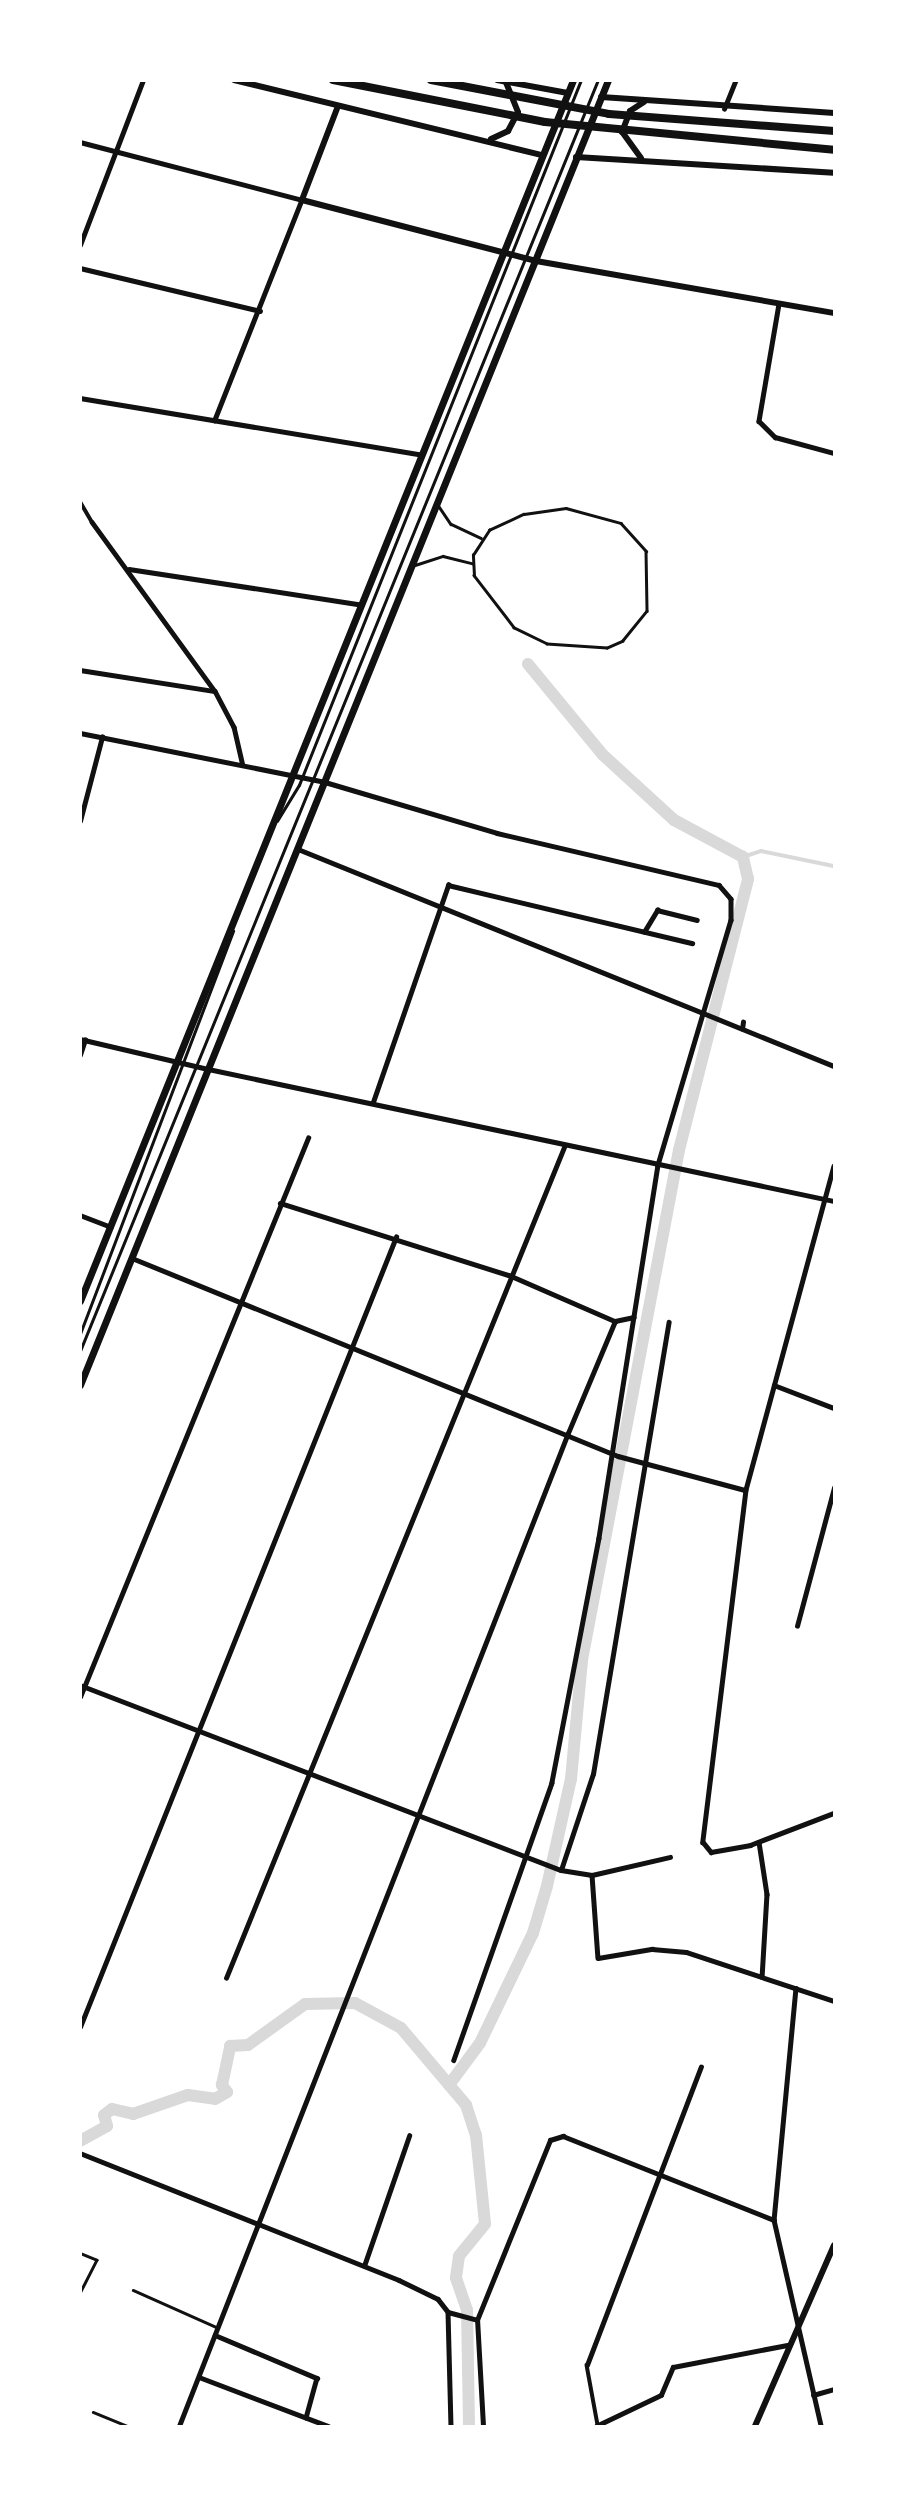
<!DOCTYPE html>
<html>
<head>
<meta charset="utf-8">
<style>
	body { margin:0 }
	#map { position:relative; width:915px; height:2507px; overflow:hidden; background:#fff; font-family:"Fira Sans",sans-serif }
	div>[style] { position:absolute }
	.stream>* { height:3.5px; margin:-1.75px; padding:0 1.75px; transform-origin:1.75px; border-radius:1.75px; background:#d9d9d9 }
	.canal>* { height:12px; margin:-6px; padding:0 6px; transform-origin:6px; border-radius:6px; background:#d9d9d9 }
	.service>* { height:2.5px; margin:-1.25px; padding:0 1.25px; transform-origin:1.25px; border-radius:1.25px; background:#111 }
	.pedestrian>* { height:3.5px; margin:-1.75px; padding:0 1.75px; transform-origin:1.75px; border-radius:1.75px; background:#111 }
	.minor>* { height:4.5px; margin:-2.25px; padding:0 2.25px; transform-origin:2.25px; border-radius:2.25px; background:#111 }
	.tertiary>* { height:5px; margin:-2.5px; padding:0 2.5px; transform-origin:2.5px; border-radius:2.5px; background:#111 }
	.secondary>* { height:6px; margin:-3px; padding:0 3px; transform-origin:3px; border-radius:3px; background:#111 }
	.primary>* { height:7px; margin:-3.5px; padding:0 3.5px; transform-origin:3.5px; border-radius:3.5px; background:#111 }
	.trunk>* { height:8px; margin:-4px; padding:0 4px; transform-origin:4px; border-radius:4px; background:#111 }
	span { translate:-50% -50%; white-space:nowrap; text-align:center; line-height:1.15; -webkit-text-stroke:5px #fff; paint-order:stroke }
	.frame { position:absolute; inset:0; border:82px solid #fff; pointer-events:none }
</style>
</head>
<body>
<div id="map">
	<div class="stream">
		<div style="left:743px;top:857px;width:19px;rotate:-18deg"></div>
		<div style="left:761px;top:851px;width:75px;rotate:11.6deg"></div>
	</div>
	<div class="canal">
		<div style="left:449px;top:2085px;width:52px;rotate:-53.6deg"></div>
		<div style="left:480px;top:2043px;width:122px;rotate:-64.3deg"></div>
		<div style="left:533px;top:1933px;width:49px;rotate:-73.4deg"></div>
		<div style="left:547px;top:1886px;width:110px;rotate:-77.4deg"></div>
		<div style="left:571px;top:1779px;width:120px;rotate:-84.7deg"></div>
		<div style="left:582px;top:1660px;width:519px;rotate:-79.23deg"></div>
		<div style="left:679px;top:1150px;width:280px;rotate:-75.7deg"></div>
		<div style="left:748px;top:879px;width:23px;rotate:-103deg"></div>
		<div style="left:743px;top:857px;width:78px;rotate:-151.8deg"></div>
		<div style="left:674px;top:820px;width:96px;rotate:-137.5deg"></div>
		<div style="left:603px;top:755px;width:118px;rotate:-129.5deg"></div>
		<div style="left:80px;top:2141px;width:31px;rotate:-29deg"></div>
		<div style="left:107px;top:2126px;width:11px;rotate:-105deg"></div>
		<div style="left:104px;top:2115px;width:10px;rotate:-37deg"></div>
		<div style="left:112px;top:2109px;width:22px;rotate:13deg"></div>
		<div style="left:133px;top:2114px;width:58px;rotate:-19.1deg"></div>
		<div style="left:188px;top:2095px;width:27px;rotate:8deg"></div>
		<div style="left:215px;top:2099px;width:14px;rotate:-30deg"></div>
		<div style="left:227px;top:2092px;width:9px;rotate:-126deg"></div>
		<div style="left:222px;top:2085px;width:40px;rotate:-78deg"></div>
		<div style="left:230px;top:2046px;width:18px;rotate:-3deg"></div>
		<div style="left:248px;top:2045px;width:70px;rotate:-35.7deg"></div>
		<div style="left:305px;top:2004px;width:50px;rotate:-1.1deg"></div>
		<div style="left:355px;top:2003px;width:52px;rotate:28.5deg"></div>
		<div style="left:401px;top:2028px;width:101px;rotate:49.8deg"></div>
		<div style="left:466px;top:2105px;width:32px;rotate:72deg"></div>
		<div style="left:476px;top:2135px;width:89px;rotate:84.2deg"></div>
		<div style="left:485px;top:2224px;width:41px;rotate:129.1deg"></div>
		<div style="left:459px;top:2256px;width:22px;rotate:98deg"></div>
		<div style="left:456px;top:2278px;width:34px;rotate:71deg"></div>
		<div style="left:467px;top:2310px;width:116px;rotate:89deg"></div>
	</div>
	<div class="service">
		<div style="left:438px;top:505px;width:23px;rotate:56deg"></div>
		<div style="left:451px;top:524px;width:33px;rotate:25deg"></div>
		<div style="left:566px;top:508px;width:57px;rotate:15.3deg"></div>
		<div style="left:621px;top:523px;width:38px;rotate:48deg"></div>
		<div style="left:646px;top:551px;width:60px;rotate:89deg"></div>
		<div style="left:647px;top:611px;width:38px;rotate:129deg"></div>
		<div style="left:623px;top:641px;width:17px;rotate:156deg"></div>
		<div style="left:607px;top:648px;width:60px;rotate:-176.2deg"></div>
		<div style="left:547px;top:644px;width:37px;rotate:-154deg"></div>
		<div style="left:514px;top:628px;width:66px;rotate:-127.6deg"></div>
		<div style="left:474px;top:576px;width:21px;rotate:-93deg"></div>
		<div style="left:473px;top:555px;width:30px;rotate:-57deg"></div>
		<div style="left:489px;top:530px;width:38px;rotate:-25deg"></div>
		<div style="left:524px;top:514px;width:42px;rotate:-8.1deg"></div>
		<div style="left:415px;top:565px;width:29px;rotate:-18deg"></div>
		<div style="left:443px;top:556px;width:30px;rotate:14deg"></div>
		<div style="left:277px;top:821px;width:42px;rotate:-58.6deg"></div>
		<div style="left:299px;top:785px;width:759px;rotate:-68.2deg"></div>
		<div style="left:80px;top:1334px;width:431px;rotate:-69.2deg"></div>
		<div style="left:80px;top:1351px;width:1373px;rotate:-67.83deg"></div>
		<div style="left:80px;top:2253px;width:18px;rotate:22deg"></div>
		<div style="left:97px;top:2260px;width:38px;rotate:117deg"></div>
		<div style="left:133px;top:2290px;width:91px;rotate:24deg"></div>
		<div style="left:93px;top:2412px;width:37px;rotate:22deg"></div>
	</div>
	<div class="pedestrian">
		<div style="left:80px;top:501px;width:24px;rotate:60deg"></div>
		<div style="left:587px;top:2365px;width:61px;rotate:79.6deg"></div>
	</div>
	<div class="minor">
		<div style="left:724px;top:109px;width:31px;rotate:-68deg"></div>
		<div style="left:80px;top:142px;width:229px;rotate:14.6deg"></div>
		<div style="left:302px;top:200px;width:237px;rotate:111.6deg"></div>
		<div style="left:80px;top:245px;width:177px;rotate:-69.1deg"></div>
		<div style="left:80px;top:268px;width:185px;rotate:13.4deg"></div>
		<div style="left:779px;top:304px;width:119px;rotate:99.7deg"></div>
		<div style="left:759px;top:421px;width:23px;rotate:45deg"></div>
		<div style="left:775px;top:437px;width:61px;rotate:15.2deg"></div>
		<div style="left:80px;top:398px;width:345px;rotate:9.4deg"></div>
		<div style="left:92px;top:522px;width:209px;rotate:54deg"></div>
		<div style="left:215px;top:691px;width:41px;rotate:62.2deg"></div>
		<div style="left:234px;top:727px;width:37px;rotate:77deg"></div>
		<div style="left:129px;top:569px;width:232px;rotate:8.7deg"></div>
		<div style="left:80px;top:670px;width:136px;rotate:8.9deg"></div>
		<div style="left:325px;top:782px;width:179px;rotate:16.5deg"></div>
		<div style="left:497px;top:833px;width:228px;rotate:13.2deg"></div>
		<div style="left:719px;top:885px;width:18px;rotate:49deg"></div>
		<div style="left:731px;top:899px;width:21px;rotate:90deg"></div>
		<div style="left:731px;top:920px;width:256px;rotate:106.6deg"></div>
		<div style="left:658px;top:1165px;width:378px;rotate:99deg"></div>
		<div style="left:599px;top:1538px;width:249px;rotate:100.9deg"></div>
		<div style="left:552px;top:1783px;width:294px;rotate:109.5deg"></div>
		<div style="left:80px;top:821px;width:87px;rotate:-75.3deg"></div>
		<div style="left:298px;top:849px;width:578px;rotate:22.04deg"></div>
		<div style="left:644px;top:932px;width:26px;rotate:-59deg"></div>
		<div style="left:657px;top:910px;width:41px;rotate:14deg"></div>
		<div style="left:742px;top:1029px;width:7px;rotate:-82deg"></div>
		<div style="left:80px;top:1039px;width:131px;rotate:13.2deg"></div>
		<div style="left:80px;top:1055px;width:16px;rotate:-72deg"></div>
		<div style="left:373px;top:1102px;width:230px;rotate:-70.9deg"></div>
		<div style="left:448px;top:885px;width:251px;rotate:13.4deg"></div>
		<div style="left:834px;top:1166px;width:336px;rotate:105.2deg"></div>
		<div style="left:746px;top:1490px;width:355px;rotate:97deg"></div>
		<div style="left:703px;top:1842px;width:13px;rotate:51deg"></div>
		<div style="left:711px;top:1852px;width:40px;rotate:-10deg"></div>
		<div style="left:750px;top:1845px;width:90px;rotate:-20.9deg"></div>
		<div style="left:280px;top:1203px;width:240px;rotate:17.5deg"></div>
		<div style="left:509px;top:1275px;width:116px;rotate:23.5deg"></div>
		<div style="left:80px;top:1215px;width:33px;rotate:21deg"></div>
		<div style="left:132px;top:1258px;width:525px;rotate:22.17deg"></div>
		<div style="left:618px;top:1456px;width:131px;rotate:15deg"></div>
		<div style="left:774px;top:1385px;width:64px;rotate:21deg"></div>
		<div style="left:797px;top:1626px;width:143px;rotate:-75deg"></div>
		<div style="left:80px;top:1685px;width:515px;rotate:21.04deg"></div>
		<div style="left:561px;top:1870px;width:31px;rotate:9deg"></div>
		<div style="left:592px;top:1875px;width:80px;rotate:-13deg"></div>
		<div style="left:80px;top:1697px;width:604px;rotate:-67.81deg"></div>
		<div style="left:759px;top:1842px;width:53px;rotate:81.3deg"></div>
		<div style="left:767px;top:1894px;width:83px;rotate:93.4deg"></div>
		<div style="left:561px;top:1870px;width:101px;rotate:-71.6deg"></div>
		<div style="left:593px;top:1774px;width:458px;rotate:-80.5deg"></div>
		<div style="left:592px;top:1875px;width:83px;rotate:85.9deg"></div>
		<div style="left:598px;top:1958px;width:55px;rotate:-9.5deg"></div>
		<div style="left:652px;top:1949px;width:34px;rotate:5deg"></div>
		<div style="left:686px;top:1952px;width:156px;rotate:18.3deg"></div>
		<div style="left:226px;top:1978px;width:899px;rotate:-67.86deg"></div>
		<div style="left:796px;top:1988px;width:233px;rotate:95.4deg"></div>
		<div style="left:774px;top:2220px;width:211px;rotate:77.1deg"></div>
		<div style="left:80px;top:2027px;width:851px;rotate:-68.2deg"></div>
		<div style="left:80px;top:2153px;width:343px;rotate:21.7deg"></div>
		<div style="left:399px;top:2280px;width:43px;rotate:26deg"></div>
		<div style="left:438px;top:2299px;width:16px;rotate:52deg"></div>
		<div style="left:448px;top:2312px;width:30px;rotate:15deg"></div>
		<div style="left:364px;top:2266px;width:138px;rotate:-70.9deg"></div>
		<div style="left:448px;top:2312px;width:114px;rotate:88.5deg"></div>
		<div style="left:215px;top:2335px;width:111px;rotate:22.9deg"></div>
		<div style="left:317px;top:2378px;width:41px;rotate:105.4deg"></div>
		<div style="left:587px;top:2365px;width:319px;rotate:-69.1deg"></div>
		<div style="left:199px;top:2377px;width:138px;rotate:20.8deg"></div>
		<div style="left:813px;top:2395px;width:22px;rotate:-16deg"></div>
		<div style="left:179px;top:2426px;width:1066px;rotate:-68.61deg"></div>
		<div style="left:568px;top:1433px;width:121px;rotate:-67.2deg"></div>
		<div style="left:615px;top:1321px;width:19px;rotate:-12deg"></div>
		<div style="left:483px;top:2426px;width:106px;rotate:-93.2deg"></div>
		<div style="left:477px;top:2320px;width:194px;rotate:-67.9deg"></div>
		<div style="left:550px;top:2140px;width:14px;rotate:-17deg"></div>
		<div style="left:563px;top:2136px;width:227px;rotate:21.7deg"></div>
		<div style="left:596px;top:2426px;width:72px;rotate:-25.5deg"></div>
		<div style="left:661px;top:2395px;width:30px;rotate:-67deg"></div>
		<div style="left:673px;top:2367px;width:116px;rotate:-10.9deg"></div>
	</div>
	<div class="tertiary">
		<div style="left:80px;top:733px;width:250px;rotate:11.3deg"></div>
		<div style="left:208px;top:1069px;width:640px;rotate:11.91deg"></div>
	</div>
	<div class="secondary">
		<div style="left:234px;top:80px;width:317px;rotate:13.7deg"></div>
		<div style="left:497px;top:80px;width:72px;rotate:10.4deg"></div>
		<div style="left:601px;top:97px;width:234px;rotate:3.9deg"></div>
		<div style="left:338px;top:106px;width:101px;rotate:111deg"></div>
		<div style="left:302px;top:200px;width:242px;rotate:14.6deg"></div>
		<div style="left:536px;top:261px;width:303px;rotate:9.9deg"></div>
		<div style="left:491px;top:139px;width:19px;rotate:-25deg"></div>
		<div style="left:508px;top:131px;width:21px;rotate:-62deg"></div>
		<div style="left:518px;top:112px;width:31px;rotate:-112deg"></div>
		<div style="left:576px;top:157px;width:258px;rotate:3.5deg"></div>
		<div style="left:641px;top:158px;width:32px;rotate:-126deg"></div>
		<div style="left:622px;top:132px;width:22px;rotate:-69deg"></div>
		<div style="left:630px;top:111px;width:17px;rotate:-33deg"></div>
		<div style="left:755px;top:2426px;width:197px;rotate:-66.4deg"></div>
	</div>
	<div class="primary">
		<div style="left:80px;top:1301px;width:1317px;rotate:-68.01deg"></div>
		<div style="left:80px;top:1385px;width:1408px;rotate:-67.97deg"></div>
	</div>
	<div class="trunk">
		<div style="left:333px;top:80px;width:216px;rotate:11.2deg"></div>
		<div style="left:545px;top:122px;width:290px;rotate:5.5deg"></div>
		<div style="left:431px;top:80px;width:181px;rotate:10.8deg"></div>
		<div style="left:609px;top:114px;width:226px;rotate:4.3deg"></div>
	</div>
	<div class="frame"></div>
</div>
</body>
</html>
